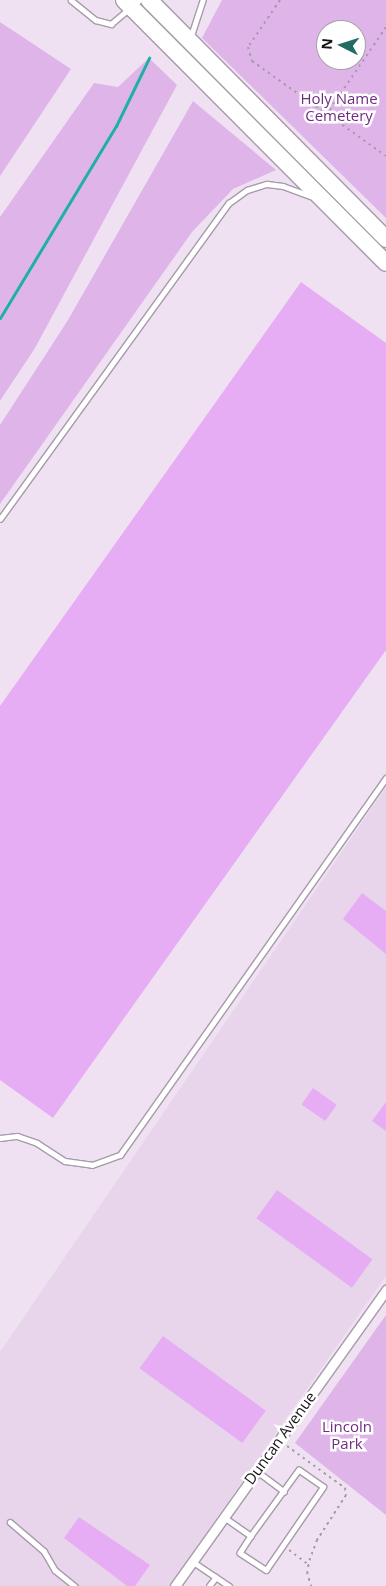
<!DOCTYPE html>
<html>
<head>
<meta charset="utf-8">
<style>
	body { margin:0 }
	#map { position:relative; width:386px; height:1586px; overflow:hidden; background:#efe1f2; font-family:"Open Sans",sans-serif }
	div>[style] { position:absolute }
	.built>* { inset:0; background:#e8d5ec }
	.green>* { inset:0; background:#dfb5e9 }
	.stream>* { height:3px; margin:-1.5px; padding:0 1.5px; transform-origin:1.5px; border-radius:1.5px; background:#1eb0a2 }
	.building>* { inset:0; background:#e7adf4; transform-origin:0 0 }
	.path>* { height:2px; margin-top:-1px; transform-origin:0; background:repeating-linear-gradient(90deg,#a59aa7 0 2.5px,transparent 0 6.5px) }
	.roads { filter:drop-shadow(1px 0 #a79baa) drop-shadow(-1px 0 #a79baa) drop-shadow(0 1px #a79baa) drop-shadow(0 -1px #a79baa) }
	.lane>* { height:4.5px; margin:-2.25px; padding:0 2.25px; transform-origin:2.25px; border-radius:2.25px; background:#fff }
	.street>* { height:9px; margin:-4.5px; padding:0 4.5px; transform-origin:4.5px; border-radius:4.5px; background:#fff }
	.highway>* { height:16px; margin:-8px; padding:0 8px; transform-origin:8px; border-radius:8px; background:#fff }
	span { translate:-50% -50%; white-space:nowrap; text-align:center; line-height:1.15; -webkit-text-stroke:5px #fff; paint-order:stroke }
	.park-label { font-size:15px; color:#702d80 }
	.street-label { font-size:15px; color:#181319 }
	.north { position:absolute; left:316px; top:20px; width:50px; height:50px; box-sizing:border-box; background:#fff; border:1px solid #a3a1a3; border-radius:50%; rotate:275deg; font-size:14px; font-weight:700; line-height:20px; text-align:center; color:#181319 }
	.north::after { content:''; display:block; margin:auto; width:18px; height:22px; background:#236c63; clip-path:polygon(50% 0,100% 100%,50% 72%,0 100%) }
</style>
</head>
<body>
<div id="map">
	<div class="built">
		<div style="clip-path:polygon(386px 787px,386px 1276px,169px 1586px,0 1586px,0 1352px)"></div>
	</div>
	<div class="green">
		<div style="clip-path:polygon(evenodd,222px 0,386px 0,386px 218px,202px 38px,222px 0,326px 30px,356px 30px,356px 60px,326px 60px,326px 30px)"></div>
		<div style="clip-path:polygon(0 22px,71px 69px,0 176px)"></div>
		<div style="clip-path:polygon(149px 58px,177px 85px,35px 348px,0 401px,0 217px,94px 83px,118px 87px)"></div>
		<div style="clip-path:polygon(193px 101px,276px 170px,233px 189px,192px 232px,0 504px,0 425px,68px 320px)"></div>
		<div style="clip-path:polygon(386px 1315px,386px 1515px,295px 1443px)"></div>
	</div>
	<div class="stream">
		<div style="left:0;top:318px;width:224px;rotate:-58.9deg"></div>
		<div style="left:116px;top:126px;width:76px;rotate:-64.1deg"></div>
	</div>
	<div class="building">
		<div style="clip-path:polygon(301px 282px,386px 343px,386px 650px,53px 1118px,0 1080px,0 706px)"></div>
		<div style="clip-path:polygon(362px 893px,386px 911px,386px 954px,343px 919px)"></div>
		<div style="left:313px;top:1088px;width:29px;height:20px;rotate:35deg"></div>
		<div style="clip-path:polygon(386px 1102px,386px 1131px,372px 1121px)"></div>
		<div style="left:277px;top:1190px;width:118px;height:35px;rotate:36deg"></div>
		<div style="left:163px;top:1336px;width:127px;height:40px;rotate:36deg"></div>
		<div style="clip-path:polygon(79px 1517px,150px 1565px,135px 1586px,127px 1586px,64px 1538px)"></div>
	</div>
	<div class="path">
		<div style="left:280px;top:0;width:57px;rotate:124.2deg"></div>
		<div style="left:248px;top:47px;width:15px;rotate:74deg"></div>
		<div style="left:252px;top:61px;width:164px;rotate:35.3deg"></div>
		<div style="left:326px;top:115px;width:107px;rotate:-55.7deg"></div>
		<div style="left:287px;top:1446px;width:72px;rotate:35.9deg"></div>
		<div style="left:345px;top:1488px;width:7px;rotate:82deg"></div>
		<div style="left:346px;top:1495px;width:54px;rotate:122.8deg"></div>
		<div style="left:317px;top:1540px;width:19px;rotate:111deg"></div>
		<div style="left:310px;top:1558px;width:14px;rotate:102deg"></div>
		<div style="left:307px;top:1572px;width:15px;rotate:74deg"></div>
		<div style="left:289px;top:1550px;width:25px;rotate:37deg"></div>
	</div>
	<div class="roads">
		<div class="lane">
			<div style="left:71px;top:0;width:32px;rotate:39deg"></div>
			<div style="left:96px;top:20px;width:16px;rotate:15deg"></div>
			<div style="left:111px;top:24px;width:38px;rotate:-40deg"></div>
			<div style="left:191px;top:36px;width:38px;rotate:-72deg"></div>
			<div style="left:0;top:519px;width:390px;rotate:-54.1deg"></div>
			<div style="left:229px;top:203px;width:22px;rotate:-36deg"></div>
			<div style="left:247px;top:190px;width:21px;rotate:-17deg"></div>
			<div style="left:267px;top:184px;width:16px;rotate:7deg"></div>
			<div style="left:283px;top:186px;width:29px;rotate:20deg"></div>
			<div style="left:0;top:1138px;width:17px;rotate:-7deg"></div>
			<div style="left:17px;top:1136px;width:21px;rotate:19deg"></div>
			<div style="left:37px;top:1143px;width:33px;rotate:33deg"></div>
			<div style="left:65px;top:1161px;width:27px;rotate:8deg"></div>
			<div style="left:92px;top:1165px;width:30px;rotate:-20deg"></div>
			<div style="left:120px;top:1155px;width:461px;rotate:-54.8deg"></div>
			<div style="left:257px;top:1471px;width:34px;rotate:37deg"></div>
			<div style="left:224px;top:1517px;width:33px;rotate:35deg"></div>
			<div style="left:251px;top:1536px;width:20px;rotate:123deg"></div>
			<div style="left:240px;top:1553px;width:31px;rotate:33deg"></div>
			<div style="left:266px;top:1570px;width:101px;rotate:-55.5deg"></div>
			<div style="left:323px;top:1487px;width:29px;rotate:-145deg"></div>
			<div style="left:299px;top:1470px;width:82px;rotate:126deg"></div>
			<div style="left:10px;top:1522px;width:45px;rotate:40.5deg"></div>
			<div style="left:44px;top:1551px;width:22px;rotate:60deg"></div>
			<div style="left:55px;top:1570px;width:26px;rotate:39deg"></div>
			<div style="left:192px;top:1561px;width:45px;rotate:34deg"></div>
			<div style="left:209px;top:1586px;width:11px;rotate:-52deg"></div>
		</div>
		<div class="street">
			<div style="left:175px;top:1586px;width:364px;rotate:-54.5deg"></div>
		</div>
		<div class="highway">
			<div style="left:124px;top:0;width:371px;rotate:45.1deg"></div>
			<div style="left:149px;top:0;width:337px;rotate:45.2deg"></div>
		</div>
	</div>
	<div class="park-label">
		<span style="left:339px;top:107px">Holy Name<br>Cemetery</span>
		<span style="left:347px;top:1435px">Lincoln<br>Park</span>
	</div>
	<div class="street-label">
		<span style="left:280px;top:1438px;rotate:-54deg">Duncan Avenue</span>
	</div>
	<div class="north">N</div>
</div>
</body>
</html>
